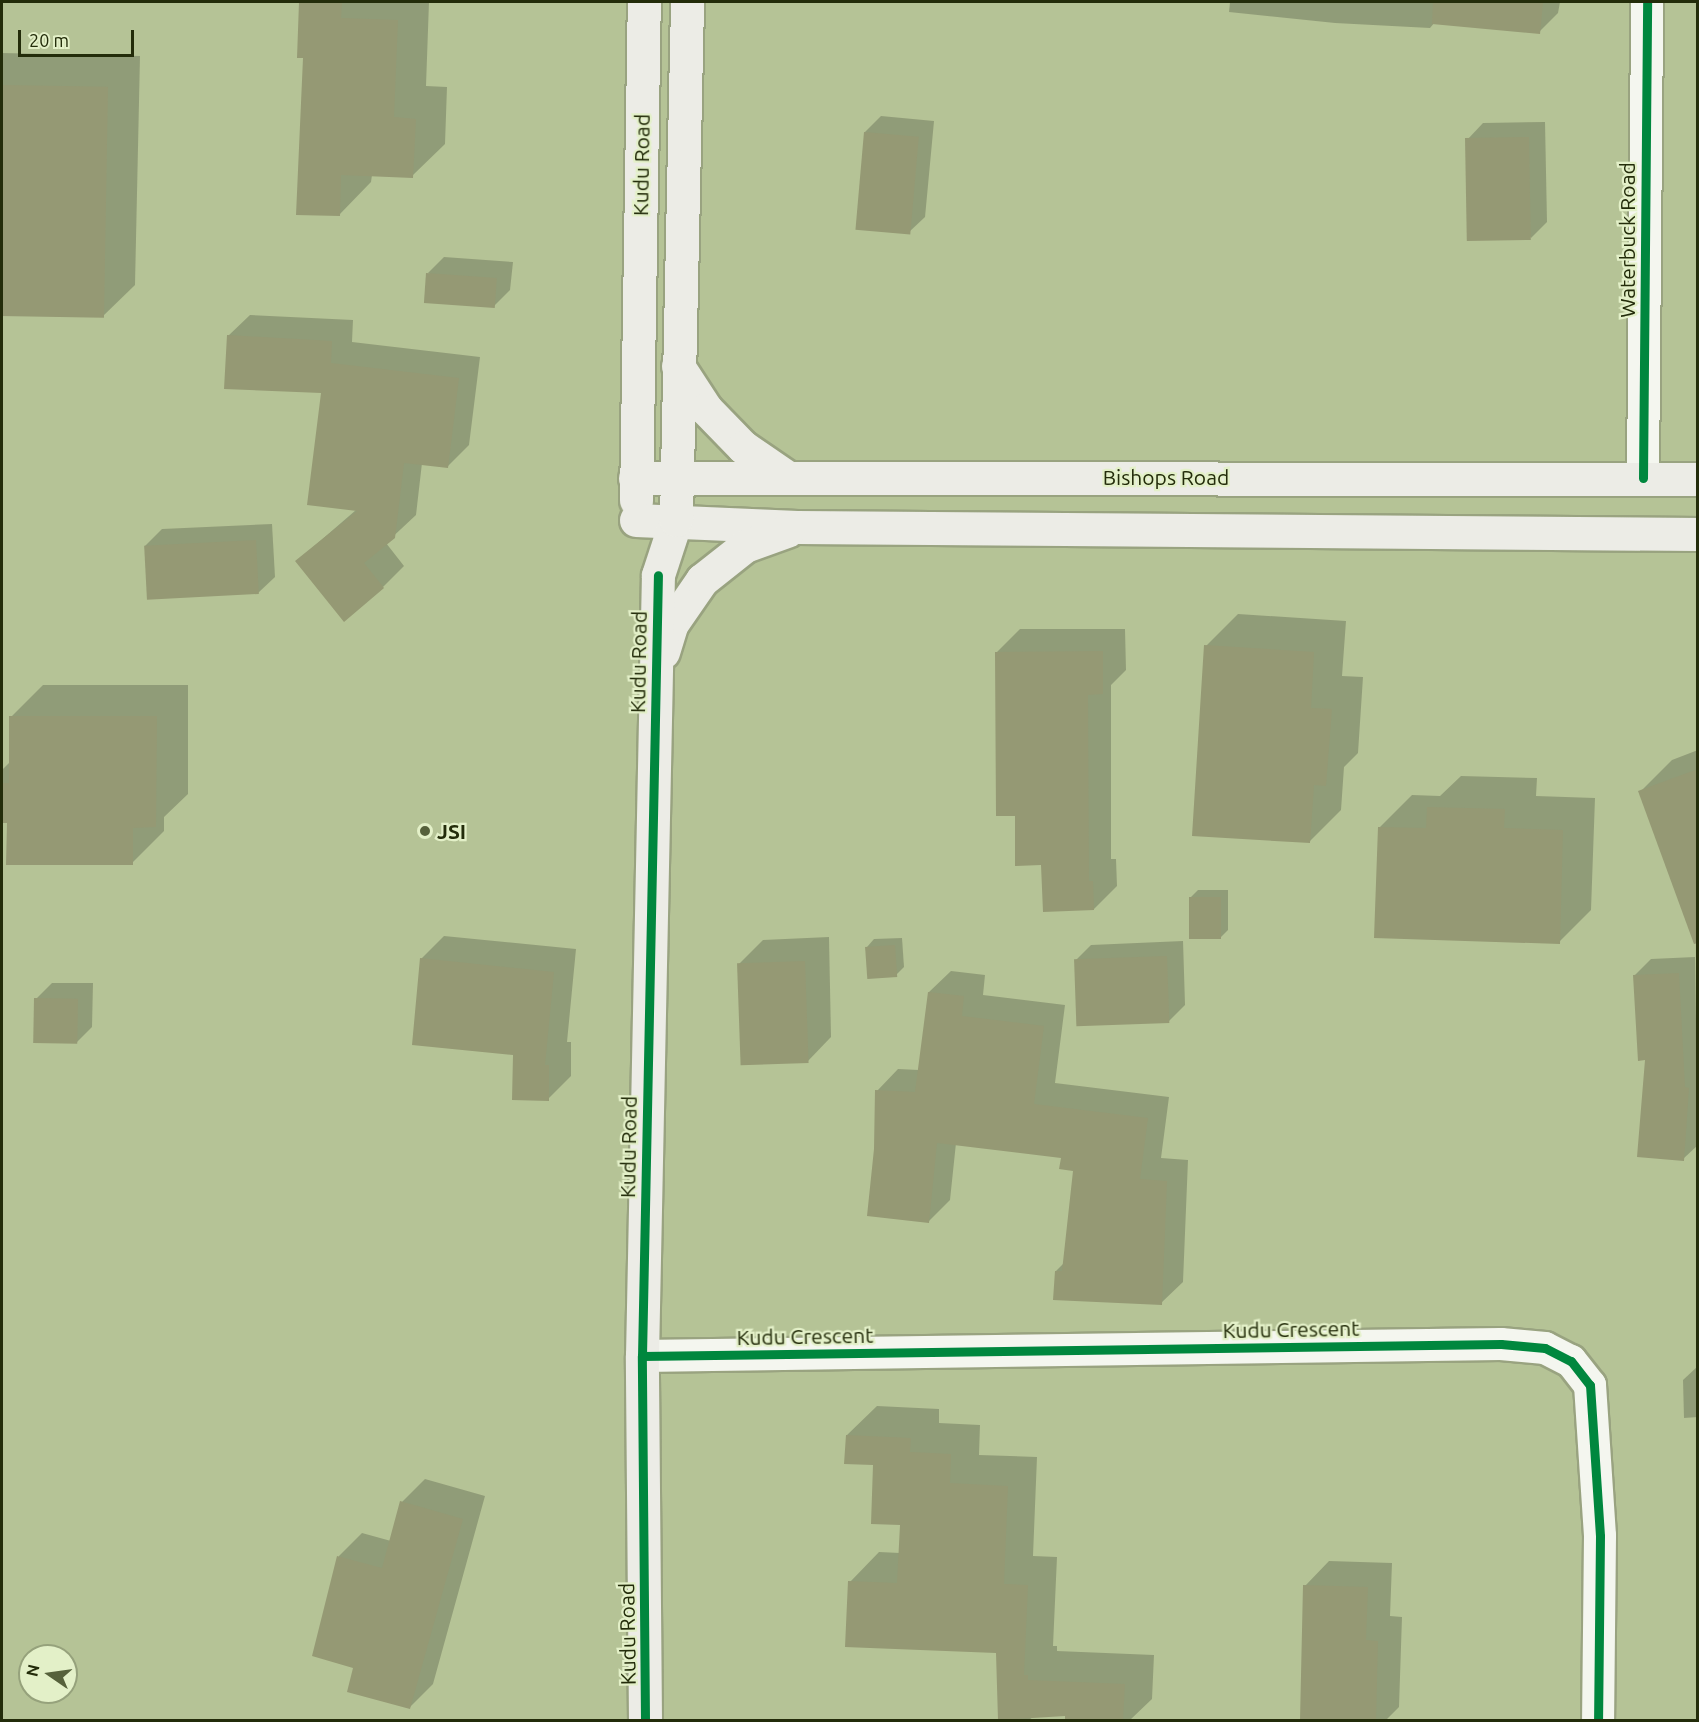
<!DOCTYPE html>
<html>
<head>
<meta charset="utf-8">
<style>
	body { margin:0 }
	#map { position:relative; width:1699px; height:1722px; overflow:hidden; background:#b5c396; font-family:Ubuntu,sans-serif }
	div>[style] { position:absolute }
	.shadow>* { inset:0; background:#0003 }
	.building>* { inset:0; background:#959974; transform-origin:0 0 }
	.roads { filter:drop-shadow(2px 0 #99a380) drop-shadow(-2px 0 #99a380) drop-shadow(0 2px #99a380) drop-shadow(0 -2px #99a380) }
	.street>* { height:32px; margin:-16px; padding:0 16px; transform-origin:16px; border-radius:16px; background:#f4f6ef }
	.secondary>* { height:33px; margin:-16.5px; padding:0 16.5px; transform-origin:16.5px; border-radius:16.5px; background:#ecece6 }
	.cycleway>* { height:9px; margin:-4.5px; padding:0 4.5px; transform-origin:4.5px; border-radius:4.5px; background:#00873e }
	.dots>* { width:16px; height:16px; translate:-50% -50%; box-sizing:border-box; border:3px solid #e3f0c8; border-radius:50% }
	span { translate:-50% -50%; white-space:nowrap; text-align:center; line-height:1.15; -webkit-text-stroke:4.5px #e3f0c8; paint-order:stroke }
	.street-label { font-size:21px; color:#232c0a }
	.poi-label { font-size:21px; color:#232c0a; font-weight:700 }
	.left { translate:0 -50%; text-align:left }
	.frame { position:absolute; inset:0; border:3px solid #232c0a; pointer-events:none }
	.north { position:absolute; left:18px; top:1644px; width:60px; height:60px; box-sizing:border-box; background:#e3f0c8; border:2px solid #96a27c; border-radius:50%; rotate:283deg; font-size:16px; font-weight:700; line-height:24px; text-align:center; color:#232c0a }
	.north::after { content:''; display:block; margin:auto; width:21px; height:27px; background:#56613b; clip-path:polygon(50% 0,100% 100%,50% 72%,0 100%) }
	.scale { position:absolute; left:18px; top:30px; width:116px; height:27px; box-sizing:border-box; border:3px solid #232c0a; border-top:0; padding-left:8px; font-size:18px; line-height:21px; white-space:nowrap; color:#232c0a; -webkit-text-stroke:4px #e3f0c8; paint-order:stroke }
</style>
</head>
<body>
<div id="map">
	<div class="shadow">
		<div style="clip-path:polygon(301px 2px,429px 2px,426px 86px,447px 87px,445px 144px,412px 176px,372px 175px,371px 182px,339px 215px,304px 57px,298px 57px)"></div>
		<div style="clip-path:polygon(1230px 2px,1560px 2px,1558px 13px,1539px 32px,1435px 22px,1430px 28px,1335px 23px,1229px 12px)"></div>
		<div style="clip-path:polygon(2px 53px,140px 56px,135px 285px,102px 317px,2px 315px)"></div>
		<div style="clip-path:polygon(881px 116px,934px 121px,925px 217px,908px 233px,865px 132px)"></div>
		<div style="clip-path:polygon(1545px 122px,1547px 222px,1531px 238px,1467px 140px,1483px 123px)"></div>
		<div style="clip-path:polygon(444px 257px,513px 262px,510px 290px,494px 306px,428px 273px)"></div>
		<div style="clip-path:polygon(250px 315px,353px 320px,352px 342px,480px 357px,469px 445px,448px 466px,422px 463px,416px 515px,386px 543px,404px 566px,383px 587px,297px 561px,356px 510px,323px 392px,228px 336px)"></div>
		<div style="clip-path:polygon(272px 524px,275px 577px,258px 593px,145px 546px,162px 529px)"></div>
		<div style="clip-path:polygon(1238px 614px,1346px 621px,1342px 676px,1363px 677px,1358px 753px,1344px 767px,1341px 810px,1309px 842px,1206px 646px)"></div>
		<div style="clip-path:polygon(1020px 629px,1125px 629px,1126px 670px,1111px 685px,1111px 859px,1116px 859px,1117px 886px,1094px 909px,1043px 864px,1016px 814px,997px 652px)"></div>
		<div style="clip-path:polygon(43px 685px,188px 685px,188px 794px,164px 817px,164px 831px,132px 863px,8px 821px,2px 821px,2px 770px,11px 761px,11px 717px)"></div>
		<div style="clip-path:polygon(1698px 750px,1698px 881px,1640px 792px,1672px 760px)"></div>
		<div style="clip-path:polygon(1461px 776px,1537px 778px,1536px 796px,1595px 798px,1591px 910px,1559px 942px,1380px 827px,1412px 795px,1440px 796px)"></div>
		<div style="clip-path:polygon(1198px 890px,1228px 890px,1228px 930px,1220px 938px,1190px 898px)"></div>
		<div style="clip-path:polygon(444px 936px,576px 949px,567px 1042px,571px 1042px,571px 1076px,548px 1099px,515px 1054px,421px 959px)"></div>
		<div style="clip-path:polygon(829px 937px,831px 1037px,807px 1062px,739px 964px,763px 940px)"></div>
		<div style="clip-path:polygon(902px 938px,904px 967px,896px 975px,867px 947px,874px 939px)"></div>
		<div style="clip-path:polygon(1183px 941px,1185px 1005px,1169px 1021px,1075px 961px,1091px 945px)"></div>
		<div style="clip-path:polygon(1695px 957px,1698px 1145px,1683px 1159px,1646px 1059px,1635px 975px,1651px 959px)"></div>
		<div style="clip-path:polygon(951px 971px,985px 975px,983px 995px,1065px 1005px,1055px 1083px,1169px 1097px,1161px 1158px,1188px 1160px,1183px 1282px,1161px 1303px,1056px 1271px,1064px 1263px,1075px 1170px,1062px 1157px,956px 1143px,950px 1200px,929px 1221px,876px 1150px,877px 1091px,898px 1069px,919px 1070px,929px 992px)"></div>
		<div style="clip-path:polygon(52px 983px,93px 983px,92px 1027px,76px 1043px,36px 999px)"></div>
		<div style="clip-path:polygon(1698px 1366px,1698px 1417px,1684px 1418px,1683px 1380px)"></div>
		<div style="clip-path:polygon(877px 1406px,939px 1409px,939px 1423px,980px 1425px,979px 1455px,1037px 1457px,1033px 1556px,1057px 1557px,1053px 1646px,1057px 1646px,1057px 1651px,1154px 1655px,1152px 1699px,1130px 1720px,1067px 1720px,1067px 1715px,1034px 1716px,1029px 1720px,999px 1720px,997px 1652px,850px 1582px,879px 1552px,900px 1553px,901px 1523px,875px 1464px,847px 1435px)"></div>
		<div style="clip-path:polygon(425px 1479px,485px 1496px,433px 1684px,410px 1707px,355px 1667px,313px 1655px,339px 1556px,362px 1533px,391px 1541px,402px 1502px)"></div>
		<div style="clip-path:polygon(1329px 1561px,1392px 1563px,1390px 1616px,1402px 1617px,1399px 1707px,1386px 1720px,1302px 1720px,1305px 1586px)"></div>
	</div>
	<div class="building">
		<div style="clip-path:polygon(299px 2px,342px 2px,341px 18px,398px 20px,394px 117px,416px 119px,413px 178px,341px 175px,340px 216px,296px 215px,303px 58px,297px 58px)"></div>
		<div style="clip-path:polygon(1433px 2px,1543px 2px,1540px 34px,1432px 24px)"></div>
		<div style="left:2px;top:85px;width:106px;height:231px;rotate:1deg"></div>
		<div style="left:864px;top:132px;width:55px;height:98px;rotate:5deg"></div>
		<div style="left:1529px;top:137px;width:103px;height:64px;rotate:89deg"></div>
		<div style="left:426px;top:273px;width:71px;height:30px;rotate:4deg"></div>
		<div style="clip-path:polygon(227px 335px,332px 341px,331px 363px,459px 378px,448px 468px,404px 463px,395px 538px,364px 563px,384px 588px,344px 622px,295px 561px,357px 511px,307px 505px,321px 393px,224px 389px)"></div>
		<div style="left:256px;top:540px;width:54px;height:112px;rotate:87deg"></div>
		<div style="clip-path:polygon(1204px 645px,1314px 652px,1311px 708px,1332px 709px,1326px 786px,1314px 785px,1310px 843px,1192px 836px)"></div>
		<div style="clip-path:polygon(1103px 651px,1103px 694px,1088px 695px,1089px 881px,1093px 881px,1094px 910px,1043px 912px,1041px 865px,1015px 866px,1015px 816px,996px 816px,995px 652px)"></div>
		<div style="clip-path:polygon(9px 716px,157px 716px,156px 827px,133px 828px,133px 865px,6px 865px,7px 823px,2px 823px,2px 783px,9px 783px)"></div>
		<div style="clip-path:polygon(1698px 769px,1698px 943px,1694px 944px,1638px 791px)"></div>
		<div style="clip-path:polygon(1427px 807px,1505px 809px,1504px 828px,1563px 830px,1560px 944px,1374px 938px,1378px 827px,1426px 828px)"></div>
		<div style="left:1189px;top:897px;width:32px;height:42px"></div>
		<div style="left:895px;top:945px;width:32px;height:30px;rotate:86deg"></div>
		<div style="left:1167px;top:956px;width:67px;height:93px;rotate:88deg"></div>
		<div style="clip-path:polygon(420px 958px,554px 972px,545px 1065px,549px 1065px,549px 1101px,512px 1100px,513px 1055px,412px 1045px)"></div>
		<div style="left:805px;top:961px;width:102px;height:68px;rotate:88deg"></div>
		<div style="clip-path:polygon(1679px 973px,1685px 1087px,1689px 1088px,1684px 1161px,1637px 1157px,1645px 1060px,1638px 1061px,1633px 975px)"></div>
		<div style="clip-path:polygon(928px 992px,964px 996px,962px 1016px,1044px 1026px,1034px 1104px,1148px 1118px,1140px 1179px,1167px 1181px,1162px 1305px,1053px 1300px,1055px 1271px,1062px 1271px,1073px 1171px,1059px 1169px,1061px 1158px,937px 1143px,929px 1223px,867px 1216px,874px 1149px,875px 1090px,915px 1092px)"></div>
		<div style="left:34px;top:998px;width:44px;height:45px;rotate:1deg"></div>
		<div style="clip-path:polygon(846px 1435px,911px 1438px,910px 1452px,951px 1454px,950px 1483px,1008px 1486px,1004px 1584px,1028px 1585px,1024px 1675px,1028px 1675px,1028px 1680px,1125px 1684px,1123px 1720px,1065px 1720px,1065px 1716px,998px 1720px,996px 1653px,845px 1647px,848px 1581px,897px 1583px,900px 1525px,871px 1524px,873px 1465px,844px 1464px)"></div>
		<div style="clip-path:polygon(400px 1501px,463px 1519px,410px 1709px,347px 1692px,353px 1668px,312px 1656px,337px 1556px,382px 1568px)"></div>
		<div style="clip-path:polygon(1303px 1585px,1368px 1587px,1366px 1640px,1378px 1641px,1376px 1720px,1300px 1720px)"></div>
	</div>
	<div class="roads">
		<div class="street">
			<div style="left:1643px;top:478px;width:476px;rotate:-89.5deg"></div>
			<div style="left:642px;top:1356px;width:859px;rotate:-0.8deg"></div>
			<div style="left:1501px;top:1344px;width:44px;rotate:5.2deg"></div>
			<div style="left:1545px;top:1348px;width:29px;rotate:27deg"></div>
			<div style="left:1571px;top:1361px;width:31px;rotate:52deg"></div>
			<div style="left:1590px;top:1385px;width:151px;rotate:86.2deg"></div>
			<div style="left:1600px;top:1536px;width:184px;rotate:90.6deg"></div>
		</div>
		<div class="secondary">
			<div style="left:678px;top:366px;width:51px;rotate:56.9deg"></div>
			<div style="left:706px;top:409px;width:53px;rotate:45.8deg"></div>
			<div style="left:743px;top:447px;width:53px;rotate:34.3deg"></div>
			<div style="left:635px;top:478px;width:1063px;rotate:0.05deg"></div>
			<div style="left:636px;top:500px;width:498px;rotate:-89.1deg"></div>
			<div style="left:636px;top:520px;width:161px;rotate:2.5deg"></div>
			<div style="left:797px;top:527px;width:901px;rotate:0.45deg"></div>
			<div style="left:663px;top:652px;width:28px;rotate:-73deg"></div>
			<div style="left:671px;top:625px;width:55px;rotate:-55.4deg"></div>
			<div style="left:702px;top:580px;width:55px;rotate:-38.3deg"></div>
			<div style="left:745px;top:546px;width:45px;rotate:-19.7deg"></div>
			<div style="left:645px;top:1720px;width:364px;rotate:-90.5deg"></div>
			<div style="left:642px;top:1356px;width:781px;rotate:-88.83deg"></div>
			<div style="left:658px;top:575px;width:58px;rotate:-71.9deg"></div>
			<div style="left:676px;top:520px;width:518px;rotate:-88.78deg"></div>
		</div>
	</div>
	<div class="cycleway">
		<div style="left:1643px;top:478px;width:476px;rotate:-89.5deg"></div>
		<div style="left:642px;top:1356px;width:859px;rotate:-0.8deg"></div>
		<div style="left:1501px;top:1344px;width:44px;rotate:5.2deg"></div>
		<div style="left:1545px;top:1348px;width:29px;rotate:27deg"></div>
		<div style="left:1571px;top:1361px;width:31px;rotate:52deg"></div>
		<div style="left:1590px;top:1385px;width:151px;rotate:86.2deg"></div>
		<div style="left:1600px;top:1536px;width:184px;rotate:90.6deg"></div>
		<div style="left:645px;top:1720px;width:364px;rotate:-90.5deg"></div>
		<div style="left:642px;top:1356px;width:781px;rotate:-88.83deg"></div>
	</div>
	<div class="dots">
		<div style="left:425px;top:831px;background:#56613b"></div>
	</div>
	<div class="street-label">
		<span style="left:641px;top:165px;rotate:-89deg">Kudu Road</span>
		<span style="left:1627px;top:240px;rotate:-90deg">Waterbuck Road</span>
		<span style="left:1166px;top:477px">Bishops Road</span>
		<span style="left:638px;top:662px;rotate:-89deg">Kudu Road</span>
		<span style="left:628px;top:1147px;rotate:-89deg">Kudu Road</span>
		<span style="left:1291px;top:1329px;rotate:-1deg">Kudu Crescent</span>
		<span style="left:805px;top:1336px;rotate:-1deg">Kudu Crescent</span>
		<span style="left:627px;top:1634px;rotate:-91deg">Kudu Road</span>
	</div>
	<div class="poi-label">
		<span class="left" style="left:437px;top:831px">JSI</span>
	</div>
	<div class="frame"></div>
	<div class="north">N</div>
	<div class="scale">20 m</div>
</div>
</body>
</html>
